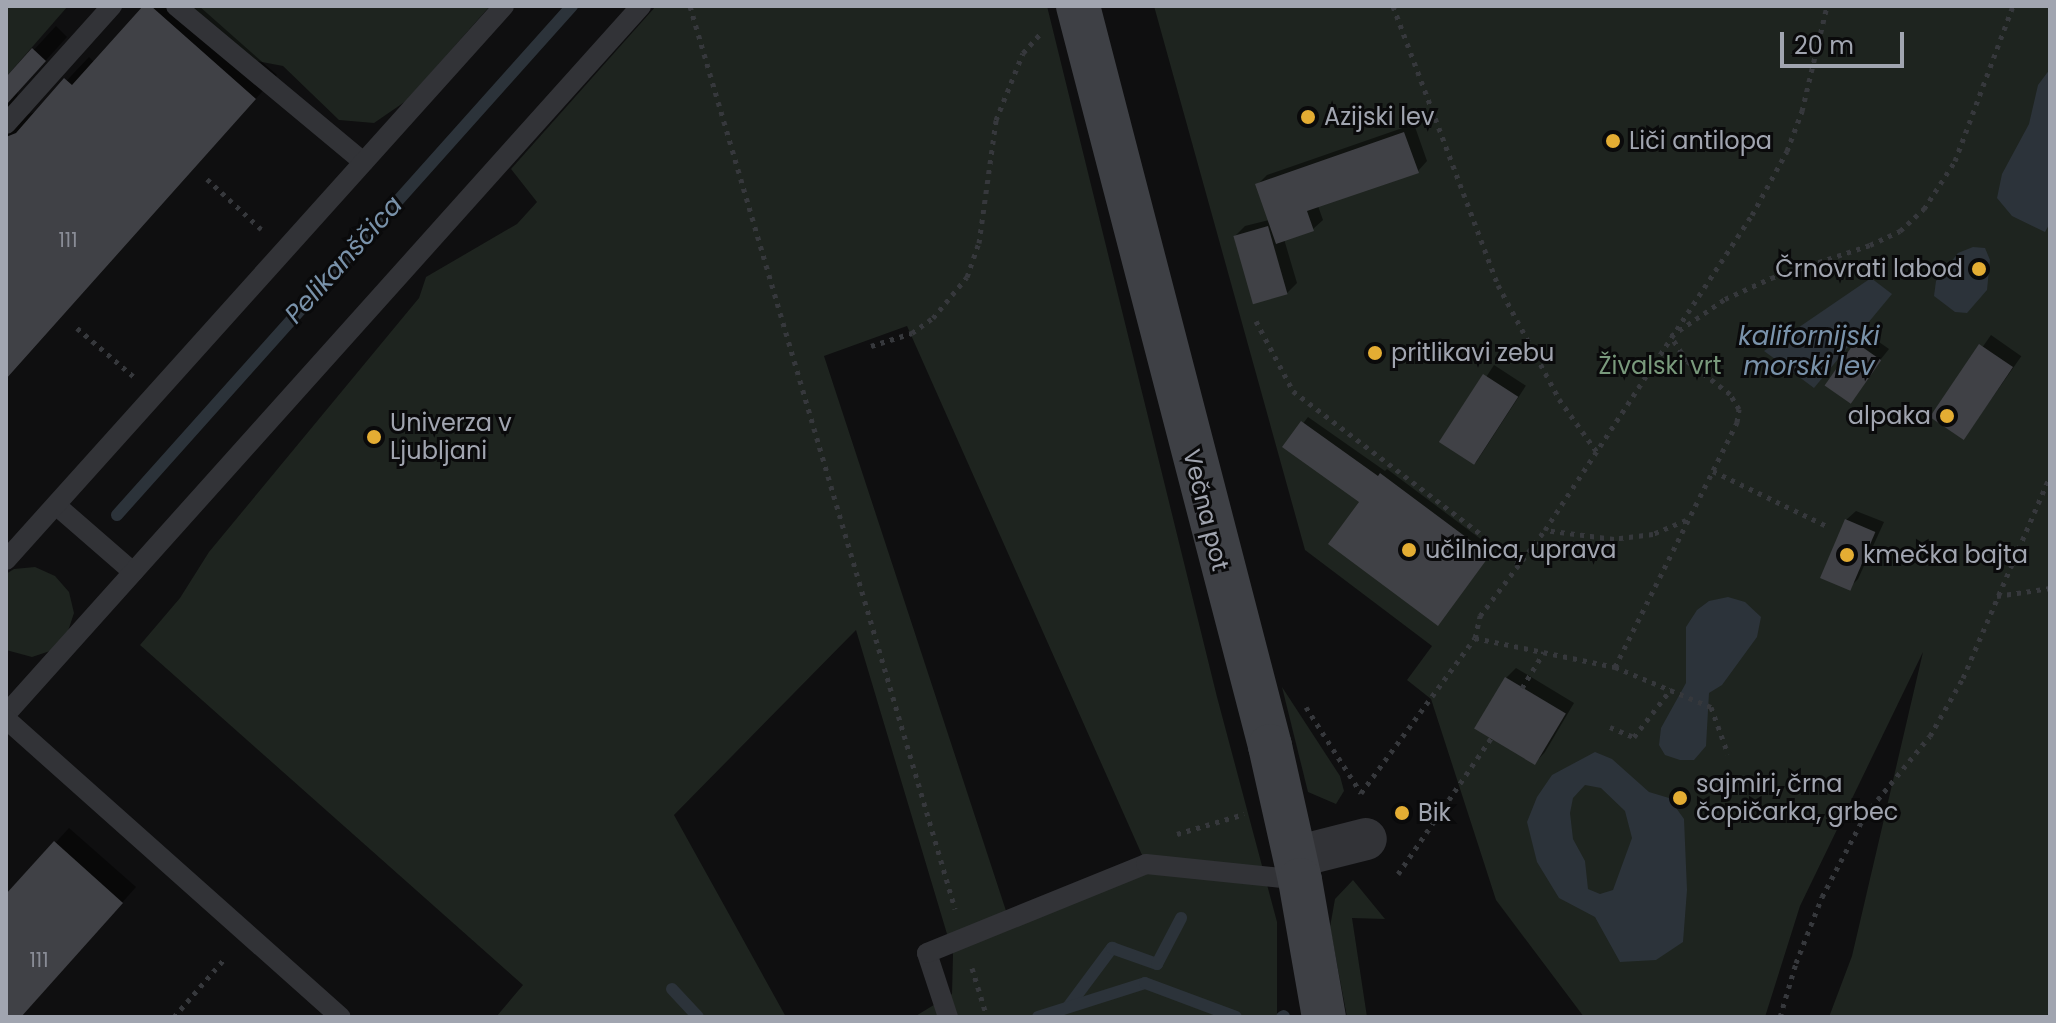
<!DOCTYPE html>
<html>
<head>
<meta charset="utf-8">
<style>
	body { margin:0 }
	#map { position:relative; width:2056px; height:1023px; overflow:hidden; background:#0f0f10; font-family:Poppins,sans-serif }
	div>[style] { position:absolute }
	.green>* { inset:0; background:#1e241f }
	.water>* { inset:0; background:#2c333a }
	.shadow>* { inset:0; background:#0007; transform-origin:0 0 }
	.stream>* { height:12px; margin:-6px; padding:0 6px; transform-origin:6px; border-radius:6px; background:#2c333a }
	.building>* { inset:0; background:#404146; transform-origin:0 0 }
	.path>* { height:5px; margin-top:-2.5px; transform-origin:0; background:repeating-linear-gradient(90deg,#36383c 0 4px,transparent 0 10px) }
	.lane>* { height:20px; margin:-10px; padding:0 10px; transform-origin:10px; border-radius:10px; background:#323337 }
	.street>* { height:42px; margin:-21px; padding:0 21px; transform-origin:21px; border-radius:21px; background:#323337 }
	.secondary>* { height:44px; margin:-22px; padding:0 22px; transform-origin:22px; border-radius:22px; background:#3e4045 }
	.dots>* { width:22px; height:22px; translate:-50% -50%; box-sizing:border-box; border:4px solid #0a0a0b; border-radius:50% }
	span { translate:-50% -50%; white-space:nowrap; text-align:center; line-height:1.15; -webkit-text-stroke:6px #0a0a0b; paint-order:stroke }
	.number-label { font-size:20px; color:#898c96 }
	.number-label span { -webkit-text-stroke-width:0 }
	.poi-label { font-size:24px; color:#a1a5b0 }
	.left { translate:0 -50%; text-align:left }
	.right { translate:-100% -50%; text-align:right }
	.park-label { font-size:24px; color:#799a7c }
	.street-label { font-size:24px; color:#a1a5b0 }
	.water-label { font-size:26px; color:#7992aa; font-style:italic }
	.frame { position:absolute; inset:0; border:8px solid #a1a5b0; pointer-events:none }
	.scale { position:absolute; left:1780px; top:32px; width:124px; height:36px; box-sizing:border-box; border:4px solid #a1a5b0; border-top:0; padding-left:10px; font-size:24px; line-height:28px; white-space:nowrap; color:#a1a5b0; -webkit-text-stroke:6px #0a0a0b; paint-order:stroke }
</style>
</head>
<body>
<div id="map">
	<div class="green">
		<div style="clip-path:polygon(6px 6px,68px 6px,6px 77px)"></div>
		<div style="clip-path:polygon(182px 6px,490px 6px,406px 101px,374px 123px,339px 120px,283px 66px,231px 56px)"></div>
		<div style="clip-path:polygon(evenodd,656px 6px,1047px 6px,1217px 697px,1277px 922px,1277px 1017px,914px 1017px,952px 994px,953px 954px,856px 630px,674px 815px,786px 1017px,496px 1017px,523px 985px,140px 645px,180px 598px,209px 552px,419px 298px,426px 277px,517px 224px,537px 202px,511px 169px,656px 6px,907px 326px,1146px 864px,1011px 926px,824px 356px,907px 326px)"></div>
		<div style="clip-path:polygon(1154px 6px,2050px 6px,2050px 1017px,1829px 1017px,1852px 956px,1923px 652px,1800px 906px,1765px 1017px,1584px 1017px,1496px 900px,1431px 699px,1407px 680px,1432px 646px,1305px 550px)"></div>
		<div style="clip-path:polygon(35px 567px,55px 576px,69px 592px,74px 613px,67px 634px,53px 650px,32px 657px,6px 650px,6px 574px,14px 569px)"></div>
		<div style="clip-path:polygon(1282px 687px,1340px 776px,1344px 791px,1336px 804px,1308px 792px)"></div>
		<div style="clip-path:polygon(1353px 880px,1385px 919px,1352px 918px,1367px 1017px,1347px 1017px,1330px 927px,1335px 899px)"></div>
	</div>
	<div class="water">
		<div style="clip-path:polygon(2050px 69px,2050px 223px,2045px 232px,2012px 216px,1997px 198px,2002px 174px,2029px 124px,2038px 85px)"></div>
		<div style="clip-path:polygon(1973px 247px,1985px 248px,1990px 260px,1987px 290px,1967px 313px,1955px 312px,1934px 296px,1936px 281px,1958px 253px)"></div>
		<div style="clip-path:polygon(1871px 278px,1892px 294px,1814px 388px,1764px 351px)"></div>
		<div style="clip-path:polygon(1728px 597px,1745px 602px,1761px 617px,1757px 637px,1722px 685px,1709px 693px,1706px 746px,1694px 760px,1680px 760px,1665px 755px,1659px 745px,1661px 728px,1686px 683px,1686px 627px,1697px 610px,1709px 601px)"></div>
		<div style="clip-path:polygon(evenodd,1595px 752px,1612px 759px,1649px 792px,1669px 798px,1684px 819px,1687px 890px,1683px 942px,1656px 960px,1620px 962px,1595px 917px,1559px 898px,1537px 862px,1527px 822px,1537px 797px,1552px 775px,1595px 752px,1585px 785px,1601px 788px,1625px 811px,1632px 838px,1613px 890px,1600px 894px,1588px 889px,1585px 861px,1573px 839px,1570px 813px,1573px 798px,1585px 785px)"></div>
	</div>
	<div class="shadow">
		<div style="clip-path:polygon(146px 6px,199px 6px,277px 75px,6px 379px,6px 80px,56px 26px,67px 37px,18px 91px,16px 105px,26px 115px,38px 111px,89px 57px,95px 63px)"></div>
		<div style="clip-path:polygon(1414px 124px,1427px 161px,1418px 171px,1318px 206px,1323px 220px,1313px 229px,1284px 239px,1297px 283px,1287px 293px,1235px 236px,1245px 226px,1269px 220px,1257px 185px,1267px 175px)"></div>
		<div style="clip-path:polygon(1866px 333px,1889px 349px,1856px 390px,1856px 343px)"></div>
		<div style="left:1991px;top:335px;width:37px;height:99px;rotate:35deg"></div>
		<div style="left:1494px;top:365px;width:38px;height:92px;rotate:33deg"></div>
		<div style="clip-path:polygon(1308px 417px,1385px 471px,1387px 469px,1494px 549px,1443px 618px,1362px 502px,1285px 447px)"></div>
		<div style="clip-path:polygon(1856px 511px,1884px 522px,1858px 579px,1849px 588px,1846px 520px)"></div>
		<div style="clip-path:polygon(1516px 668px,1574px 703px,1545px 752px,1536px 762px,1506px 678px)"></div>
		<div style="clip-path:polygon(69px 828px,136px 887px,20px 1017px,6px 1017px,6px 897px)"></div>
	</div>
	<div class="stream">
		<div style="left:117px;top:515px;width:683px;rotate:-48.21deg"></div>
		<div style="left:672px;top:989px;width:38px;rotate:47deg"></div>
		<div style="left:1068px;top:1007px;width:74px;rotate:-53.3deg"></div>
		<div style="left:1112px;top:948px;width:48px;rotate:19.6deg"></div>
		<div style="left:1157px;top:964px;width:52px;rotate:-62.4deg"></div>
		<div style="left:1038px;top:1017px;width:112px;rotate:-17.6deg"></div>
		<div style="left:1145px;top:983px;width:97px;rotate:20.5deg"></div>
		<div style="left:1282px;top:1017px;width:2px;rotate:-27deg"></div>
	</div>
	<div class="building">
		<div style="clip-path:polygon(143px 6px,151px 6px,256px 99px,6px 379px,6px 137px,16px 133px,64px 78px,72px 85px)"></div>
		<div style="clip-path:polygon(32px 48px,46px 61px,6px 105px,6px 77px)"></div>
		<div style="clip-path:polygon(1404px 132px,1419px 173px,1307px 211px,1314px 231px,1276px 244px,1255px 184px)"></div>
		<div style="left:1268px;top:226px;width:71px;height:36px;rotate:74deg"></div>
		<div style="left:1855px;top:342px;width:32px;height:53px;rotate:35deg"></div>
		<div style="left:1979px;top:344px;width:41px;height:88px;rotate:34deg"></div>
		<div style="left:1483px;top:374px;width:42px;height:81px;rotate:33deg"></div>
		<div style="clip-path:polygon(1301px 421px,1378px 476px,1380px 473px,1490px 555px,1438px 626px,1328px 544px,1359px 502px,1282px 447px)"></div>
		<div style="left:1845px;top:519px;width:33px;height:64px;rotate:23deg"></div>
		<div style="left:1505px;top:677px;width:71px;height:60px;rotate:31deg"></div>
		<div style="clip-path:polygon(54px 841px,123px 903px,21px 1017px,6px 1017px,6px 894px)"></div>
	</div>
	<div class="path">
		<div style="left:690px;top:6px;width:941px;rotate:73.64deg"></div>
		<div style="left:1393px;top:6px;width:298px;rotate:69.4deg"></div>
		<div style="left:1498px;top:285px;width:129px;rotate:61.8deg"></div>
		<div style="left:1559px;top:399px;width:65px;rotate:54.4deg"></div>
		<div style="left:207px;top:179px;width:74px;rotate:42.8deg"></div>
		<div style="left:1256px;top:321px;width:79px;rotate:62.1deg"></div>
		<div style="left:1293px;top:391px;width:285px;rotate:37.3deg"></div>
		<div style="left:77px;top:328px;width:74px;rotate:40.6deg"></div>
		<div style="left:871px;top:346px;width:43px;rotate:-17.6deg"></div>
		<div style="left:912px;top:333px;width:26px;rotate:-36deg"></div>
		<div style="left:933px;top:318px;width:53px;rotate:-50.3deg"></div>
		<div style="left:967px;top:277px;width:36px;rotate:-71deg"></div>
		<div style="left:979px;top:243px;width:124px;rotate:-82.1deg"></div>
		<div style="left:996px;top:120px;width:72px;rotate:-68.1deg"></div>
		<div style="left:1023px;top:53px;width:28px;rotate:-48deg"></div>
		<div style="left:1713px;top:471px;width:127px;rotate:25.8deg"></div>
		<div style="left:1686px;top:520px;width:36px;rotate:157deg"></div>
		<div style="left:1653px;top:534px;width:39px;rotate:173deg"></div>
		<div style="left:1614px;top:539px;width:70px;rotate:-172.6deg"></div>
		<div style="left:1545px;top:530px;width:377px;rotate:-56.7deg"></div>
		<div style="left:1752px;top:215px;width:73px;rotate:-61.3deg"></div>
		<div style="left:1787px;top:151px;width:43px;rotate:-69.4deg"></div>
		<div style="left:1802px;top:111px;width:108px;rotate:-76.6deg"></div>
		<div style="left:1997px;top:596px;width:54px;rotate:-8.6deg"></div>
		<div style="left:1475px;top:638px;width:143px;rotate:11.7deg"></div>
		<div style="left:1615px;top:667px;width:274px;rotate:-63.5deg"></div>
		<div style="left:1737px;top:422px;width:13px;rotate:-81deg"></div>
		<div style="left:1739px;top:409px;width:17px;rotate:-121deg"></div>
		<div style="left:1730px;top:394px;width:54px;rotate:-142.5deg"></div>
		<div style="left:1687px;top:361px;width:30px;rotate:-123deg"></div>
		<div style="left:1671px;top:336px;width:65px;rotate:-34.4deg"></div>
		<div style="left:1725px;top:299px;width:51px;rotate:-24.5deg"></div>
		<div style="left:1771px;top:278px;width:104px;rotate:-18.4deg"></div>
		<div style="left:1870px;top:245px;width:33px;rotate:-25deg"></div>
		<div style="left:1900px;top:231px;width:33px;rotate:-43deg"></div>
		<div style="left:1924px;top:209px;width:57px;rotate:-57.1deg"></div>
		<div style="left:1955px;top:161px;width:165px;rotate:-69.5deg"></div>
		<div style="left:1615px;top:667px;width:104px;rotate:22.6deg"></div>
		<div style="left:1711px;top:707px;width:50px;rotate:70.1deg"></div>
		<div style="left:1522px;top:688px;width:42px;rotate:-58.6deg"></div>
		<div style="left:1306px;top:707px;width:102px;rotate:57.4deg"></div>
		<div style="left:1361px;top:793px;width:192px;rotate:-53.7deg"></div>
		<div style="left:1475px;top:638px;width:23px;rotate:-77deg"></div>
		<div style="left:1480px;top:616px;width:108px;rotate:-52.9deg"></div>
		<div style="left:1610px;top:727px;width:26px;rotate:23deg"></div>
		<div style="left:1634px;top:737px;width:61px;rotate:-52.4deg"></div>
		<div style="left:1177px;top:834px;width:70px;rotate:-16.6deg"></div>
		<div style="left:1398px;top:874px;width:165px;rotate:-55.6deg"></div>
		<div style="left:972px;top:968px;width:51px;rotate:73deg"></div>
		<div style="left:174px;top:1017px;width:79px;rotate:-49.1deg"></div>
		<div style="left:1780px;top:1017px;width:56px;rotate:-73.5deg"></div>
		<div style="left:1796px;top:963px;width:71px;rotate:-68.5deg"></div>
		<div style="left:1822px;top:897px;width:93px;rotate:-62.3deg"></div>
		<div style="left:1865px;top:815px;width:102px;rotate:-50.6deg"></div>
		<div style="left:1930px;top:736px;width:67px;rotate:-60.4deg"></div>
		<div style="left:1963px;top:678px;width:220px;rotate:-66.7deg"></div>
	</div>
	<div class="lane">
		<div style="left:176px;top:6px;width:244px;rotate:39.8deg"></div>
		<div style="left:6px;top:124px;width:159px;rotate:-48.1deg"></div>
		<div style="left:57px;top:506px;width:101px;rotate:41deg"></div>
		<div style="left:6px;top:560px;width:745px;rotate:-48.05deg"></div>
		<div style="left:6px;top:714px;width:951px;rotate:-48.11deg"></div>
		<div style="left:6px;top:719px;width:448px;rotate:41.7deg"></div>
		<div style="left:948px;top:1017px;width:67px;rotate:-108.2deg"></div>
		<div style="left:927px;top:953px;width:236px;rotate:-22.1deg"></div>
		<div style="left:1146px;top:864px;width:155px;rotate:5.9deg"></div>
	</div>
	<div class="street">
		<div style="left:1295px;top:857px;width:73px;rotate:-14.2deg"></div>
	</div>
	<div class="secondary">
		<div style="left:1078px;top:6px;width:765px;rotate:75.45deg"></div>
		<div style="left:1270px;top:746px;width:137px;rotate:77.4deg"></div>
		<div style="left:1300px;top:880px;width:139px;rotate:80.1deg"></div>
	</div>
	<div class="dots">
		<div style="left:1308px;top:117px;background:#e4ad33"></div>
		<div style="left:1613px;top:141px;background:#e4ad33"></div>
		<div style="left:1979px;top:269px;background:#e4ad33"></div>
		<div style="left:1375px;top:353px;background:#e4ad33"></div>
		<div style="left:1947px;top:416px;background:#e4ad33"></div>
		<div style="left:374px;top:437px;background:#e4ad33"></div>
		<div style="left:1409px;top:550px;background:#e4ad33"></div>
		<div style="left:1847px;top:555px;background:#e4ad33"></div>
		<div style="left:1680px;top:798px;background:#e4ad33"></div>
		<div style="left:1402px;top:813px;background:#e4ad33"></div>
	</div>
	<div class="number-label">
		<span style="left:68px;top:240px">111</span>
		<span style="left:39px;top:960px">111</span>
	</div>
	<div class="poi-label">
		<span class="left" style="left:1324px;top:117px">Azijski lev</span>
		<span class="left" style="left:1629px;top:141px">Liči antilopa</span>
		<span class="right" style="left:1963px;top:269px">Črnovrati labod</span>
		<span class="left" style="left:1391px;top:353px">pritlikavi zebu</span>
		<span class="right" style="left:1931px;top:416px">alpaka</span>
		<span class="left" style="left:390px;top:437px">Univerza v<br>Ljubljani</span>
		<span class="left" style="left:1425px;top:550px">učilnica, uprava</span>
		<span class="left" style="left:1863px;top:555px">kmečka bajta</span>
		<span class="left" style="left:1696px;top:798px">sajmiri, črna<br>čopičarka, grbec</span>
		<span class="left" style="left:1418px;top:813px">Bik</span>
	</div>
	<div class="park-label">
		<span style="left:1660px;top:366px">Živalski vrt</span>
	</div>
	<div class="street-label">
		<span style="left:1206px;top:510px;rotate:76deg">Večna pot</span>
	</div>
	<div class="water-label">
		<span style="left:344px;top:260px;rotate:-48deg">Pelikanščica</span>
		<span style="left:1809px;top:352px">kalifornijski<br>morski lev</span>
	</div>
	<div class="frame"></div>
	<div class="scale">20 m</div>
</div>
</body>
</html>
